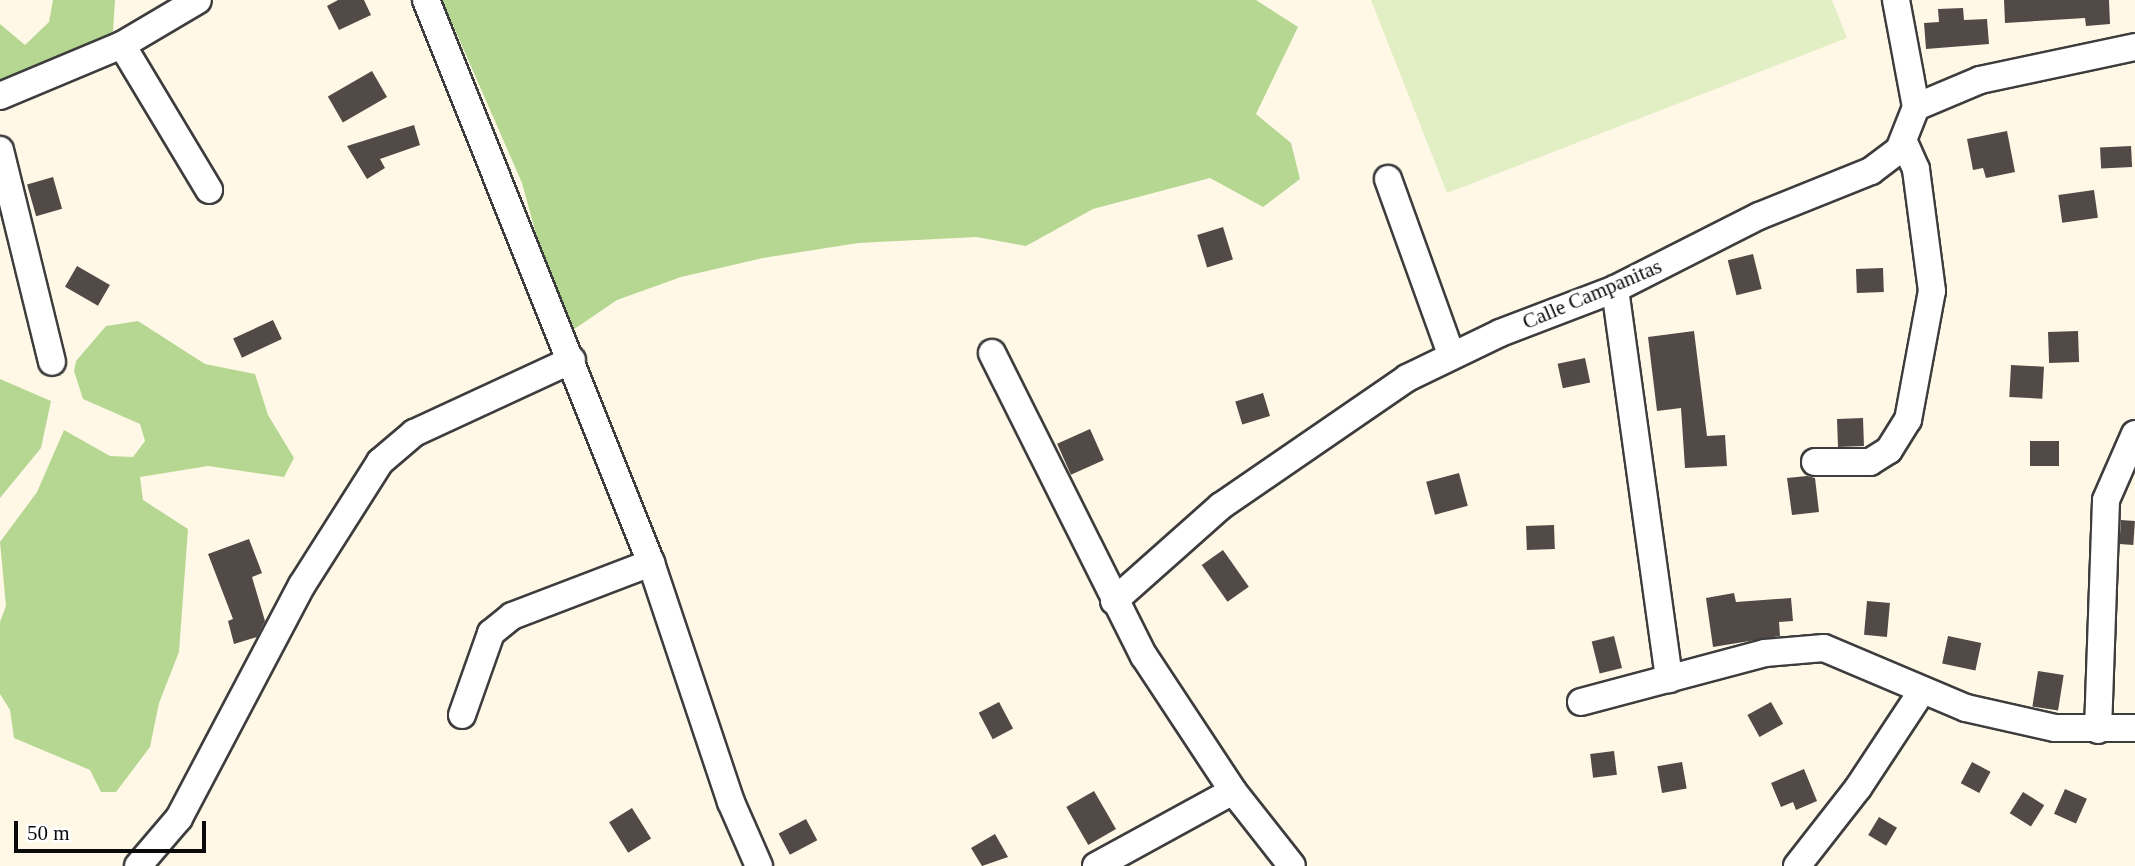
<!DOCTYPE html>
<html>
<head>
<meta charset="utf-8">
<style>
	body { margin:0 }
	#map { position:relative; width:2135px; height:866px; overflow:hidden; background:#fff8e7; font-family:"Times New Roman",serif }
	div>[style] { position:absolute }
	.forest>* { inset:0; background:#b6d792 }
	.pitch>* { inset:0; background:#e2eec4 }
	.building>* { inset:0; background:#524a46; transform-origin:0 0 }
	.roads { filter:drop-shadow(2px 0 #3d3d3d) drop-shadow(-2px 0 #3d3d3d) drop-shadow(0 2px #3d3d3d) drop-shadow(0 -2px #3d3d3d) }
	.minor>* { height:26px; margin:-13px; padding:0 13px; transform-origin:13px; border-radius:13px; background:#fff }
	span { translate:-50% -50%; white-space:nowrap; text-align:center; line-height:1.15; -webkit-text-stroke:7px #fff; paint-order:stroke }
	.street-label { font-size:21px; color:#0a0a0a }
	.scale { position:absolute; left:14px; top:821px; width:192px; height:32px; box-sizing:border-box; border:4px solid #0a0a0a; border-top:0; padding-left:9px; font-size:21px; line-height:24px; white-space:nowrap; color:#0a0a0a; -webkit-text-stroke:5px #fff; paint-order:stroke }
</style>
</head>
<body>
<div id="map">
	<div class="forest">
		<div style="clip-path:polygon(53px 0,115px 0,113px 31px,100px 48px,0 83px,0 24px,25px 45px,49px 22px)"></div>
		<div style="clip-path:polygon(442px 0,1256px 0,1298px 27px,1256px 114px,1291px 143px,1300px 179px,1263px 207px,1210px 178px,1093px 209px,1026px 246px,976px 237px,858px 243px,763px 258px,681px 277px,617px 300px,564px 336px,522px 183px)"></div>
		<div style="clip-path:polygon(138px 321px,205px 364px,255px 374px,268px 415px,294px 458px,284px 477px,208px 466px,140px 477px,143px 500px,188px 529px,179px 652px,159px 703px,150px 747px,116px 792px,101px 792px,90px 770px,14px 738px,10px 710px,0 694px,0 622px,6px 606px,0 542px,37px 492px,64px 430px,110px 456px,133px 457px,145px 441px,140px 424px,83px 399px,74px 371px,76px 361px,106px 326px)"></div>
		<div style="clip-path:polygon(0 379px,51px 401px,41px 448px,0 498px)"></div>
	</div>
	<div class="pitch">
		<div style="clip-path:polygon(1371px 0,1832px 0,1847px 38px,1447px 193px)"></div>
	</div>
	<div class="building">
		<div style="clip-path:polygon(338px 0,364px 0,371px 15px,339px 30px,327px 6px)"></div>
		<div style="clip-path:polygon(2004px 0,2109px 0,2110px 24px,2086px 26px,2085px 18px,2005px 23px)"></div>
		<div style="clip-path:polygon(1963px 8px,1964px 20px,1987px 19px,1989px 44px,1926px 49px,1924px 23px,1939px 22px,1938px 9px)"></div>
		<div style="left:372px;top:71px;width:30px;height:51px;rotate:60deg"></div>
		<div style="clip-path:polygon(414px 125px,420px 145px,380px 159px,385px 168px,367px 179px,347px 146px)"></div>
		<div style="clip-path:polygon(2007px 131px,2015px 172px,1986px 178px,1983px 168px,1973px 170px,1967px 139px)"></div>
		<div style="left:2131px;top:146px;width:21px;height:31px;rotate:87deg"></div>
		<div style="left:53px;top:177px;width:33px;height:27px;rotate:74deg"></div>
		<div style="left:2094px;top:190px;width:28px;height:36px;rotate:82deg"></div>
		<div style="left:1223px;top:227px;width:34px;height:27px;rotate:73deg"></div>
		<div style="left:1753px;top:254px;width:36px;height:26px;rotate:76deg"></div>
		<div style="left:77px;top:266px;width:38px;height:24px;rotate:30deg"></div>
		<div style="left:1883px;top:268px;width:24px;height:27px;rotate:88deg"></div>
		<div style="left:273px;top:320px;width:21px;height:44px;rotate:65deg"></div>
		<div style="clip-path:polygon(1694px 331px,1707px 436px,1725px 435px,1727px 466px,1685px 468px,1681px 408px,1657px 411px,1648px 337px)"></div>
		<div style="left:2078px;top:331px;width:31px;height:30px;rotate:88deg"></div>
		<div style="left:1585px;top:358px;width:25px;height:28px;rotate:78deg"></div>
		<div style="left:2011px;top:365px;width:33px;height:32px;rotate:3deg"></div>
		<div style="left:1263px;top:393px;width:24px;height:29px;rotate:73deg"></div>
		<div style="left:1863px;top:418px;width:28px;height:26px;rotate:88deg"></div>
		<div style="left:1090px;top:429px;width:34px;height:36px;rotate:66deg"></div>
		<div style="left:2030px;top:441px;width:29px;height:25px"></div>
		<div style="left:1459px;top:473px;width:34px;height:34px;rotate:75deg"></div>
		<div style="clip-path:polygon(1807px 476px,1815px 478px,1819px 512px,1792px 515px,1787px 478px)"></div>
		<div style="left:2121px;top:520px;width:14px;height:24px;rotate:4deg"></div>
		<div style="left:1554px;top:525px;width:24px;height:28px;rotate:88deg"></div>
		<div style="clip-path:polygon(249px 539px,262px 573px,252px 577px,265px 621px,257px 637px,234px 644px,228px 621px,233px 619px,208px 554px)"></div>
		<div style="left:1223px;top:550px;width:45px;height:26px;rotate:55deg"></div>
		<div style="clip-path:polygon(1734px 593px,1736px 602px,1791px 598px,1793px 621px,1779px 622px,1780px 636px,1713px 647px,1706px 598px)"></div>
		<div style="left:1867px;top:601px;width:23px;height:34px;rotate:5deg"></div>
		<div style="left:1614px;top:636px;width:33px;height:23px;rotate:76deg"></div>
		<div style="left:1948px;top:636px;width:34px;height:28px;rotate:12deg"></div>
		<div style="left:2038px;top:671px;width:26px;height:36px;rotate:9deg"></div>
		<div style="left:999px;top:702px;width:30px;height:23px;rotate:62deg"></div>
		<div style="left:1771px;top:702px;width:25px;height:27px;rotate:61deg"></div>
		<div style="left:1614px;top:751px;width:24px;height:24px;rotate:83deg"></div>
		<div style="left:1682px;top:762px;width:27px;height:25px;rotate:80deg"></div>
		<div style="left:1972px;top:762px;width:21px;height:24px;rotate:28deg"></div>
		<div style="clip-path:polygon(1804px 769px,1817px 801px,1796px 810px,1793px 802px,1781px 807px,1771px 783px)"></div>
		<div style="left:2065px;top:789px;width:24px;height:27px;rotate:24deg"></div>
		<div style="left:1094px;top:791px;width:44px;height:32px;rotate:60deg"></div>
		<div style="left:2023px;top:792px;width:25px;height:25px;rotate:32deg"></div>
		<div style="left:632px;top:808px;width:36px;height:27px;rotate:58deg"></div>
		<div style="left:1879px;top:817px;width:21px;height:21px;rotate:31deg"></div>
		<div style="left:806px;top:819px;width:24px;height:31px;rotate:62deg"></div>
		<div style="clip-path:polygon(995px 834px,1008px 857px,982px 866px,971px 848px)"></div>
	</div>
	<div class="roads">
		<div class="minor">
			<div style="left:426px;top:0;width:606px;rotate:68.22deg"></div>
			<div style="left:651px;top:563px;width:252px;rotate:71.5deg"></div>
			<div style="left:731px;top:802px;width:70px;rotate:66.4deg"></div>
			<div style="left:122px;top:45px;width:169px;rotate:59deg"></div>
			<div style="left:0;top:96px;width:132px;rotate:-22.7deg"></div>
			<div style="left:122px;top:45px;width:88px;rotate:-30.6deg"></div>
			<div style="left:1916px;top:107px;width:69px;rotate:-22.9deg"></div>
			<div style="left:1980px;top:80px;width:158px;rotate:-12deg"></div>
			<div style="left:0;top:150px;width:218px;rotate:76.2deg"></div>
			<div style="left:1388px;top:179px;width:186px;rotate:70.2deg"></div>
			<div style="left:1615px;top:289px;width:394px;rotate:82.1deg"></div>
			<div style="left:992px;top:353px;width:339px;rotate:63.4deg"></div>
			<div style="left:1144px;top:656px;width:162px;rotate:56.6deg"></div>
			<div style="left:1233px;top:791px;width:95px;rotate:51.8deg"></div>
			<div style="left:1815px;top:462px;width:55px"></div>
			<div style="left:1870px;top:462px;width:22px;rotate:-32deg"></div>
			<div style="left:1889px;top:450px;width:36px;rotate:-58deg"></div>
			<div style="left:1908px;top:420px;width:131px;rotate:-79.5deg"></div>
			<div style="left:1932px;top:291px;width:123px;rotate:-97.5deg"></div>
			<div style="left:1916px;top:169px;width:30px;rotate:-114deg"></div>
			<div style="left:1114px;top:601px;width:143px;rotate:-41.6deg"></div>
			<div style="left:1221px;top:506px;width:226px;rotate:-34.5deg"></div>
			<div style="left:1407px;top:378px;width:103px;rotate:-25.8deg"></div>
			<div style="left:1500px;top:333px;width:123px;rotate:-20.9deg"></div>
			<div style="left:1615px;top:289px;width:161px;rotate:-26.9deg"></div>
			<div style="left:1759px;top:216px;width:121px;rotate:-21.9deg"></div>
			<div style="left:1871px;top:171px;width:35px;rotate:-37deg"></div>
			<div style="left:1899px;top:150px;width:46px;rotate:-68.4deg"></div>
			<div style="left:1916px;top:107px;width:109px;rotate:-100.6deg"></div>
			<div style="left:1581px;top:702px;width:190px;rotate:-14.9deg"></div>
			<div style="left:1765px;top:653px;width:59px;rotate:-4.8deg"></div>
			<div style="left:1824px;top:648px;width:154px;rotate:22.9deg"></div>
			<div style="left:1966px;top:708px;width:91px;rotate:12.7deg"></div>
			<div style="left:2055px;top:728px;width:80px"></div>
			<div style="left:462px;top:715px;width:87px;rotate:-70.5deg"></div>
			<div style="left:491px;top:633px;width:27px;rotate:-39deg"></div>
			<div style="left:512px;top:616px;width:149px;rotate:-20.9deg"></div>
			<div style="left:2098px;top:730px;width:230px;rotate:-88deg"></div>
			<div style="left:2106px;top:500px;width:72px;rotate:-66.3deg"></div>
			<div style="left:138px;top:866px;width:63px;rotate:-49.5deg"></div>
			<div style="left:179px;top:818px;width:263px;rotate:-62.2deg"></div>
			<div style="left:302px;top:585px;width:146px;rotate:-57.6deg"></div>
			<div style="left:380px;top:462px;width:45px;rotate:-40.5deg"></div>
			<div style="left:414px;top:433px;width:174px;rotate:-24.8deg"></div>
			<div style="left:1096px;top:866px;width:156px;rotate:-28.7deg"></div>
			<div style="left:1797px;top:866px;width:99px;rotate:-52deg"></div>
			<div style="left:1858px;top:788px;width:116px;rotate:-56.6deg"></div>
		</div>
	</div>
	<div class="street-label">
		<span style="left:1592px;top:294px;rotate:-23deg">Calle Campanitas</span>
	</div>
	<div class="scale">50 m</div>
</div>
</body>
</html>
